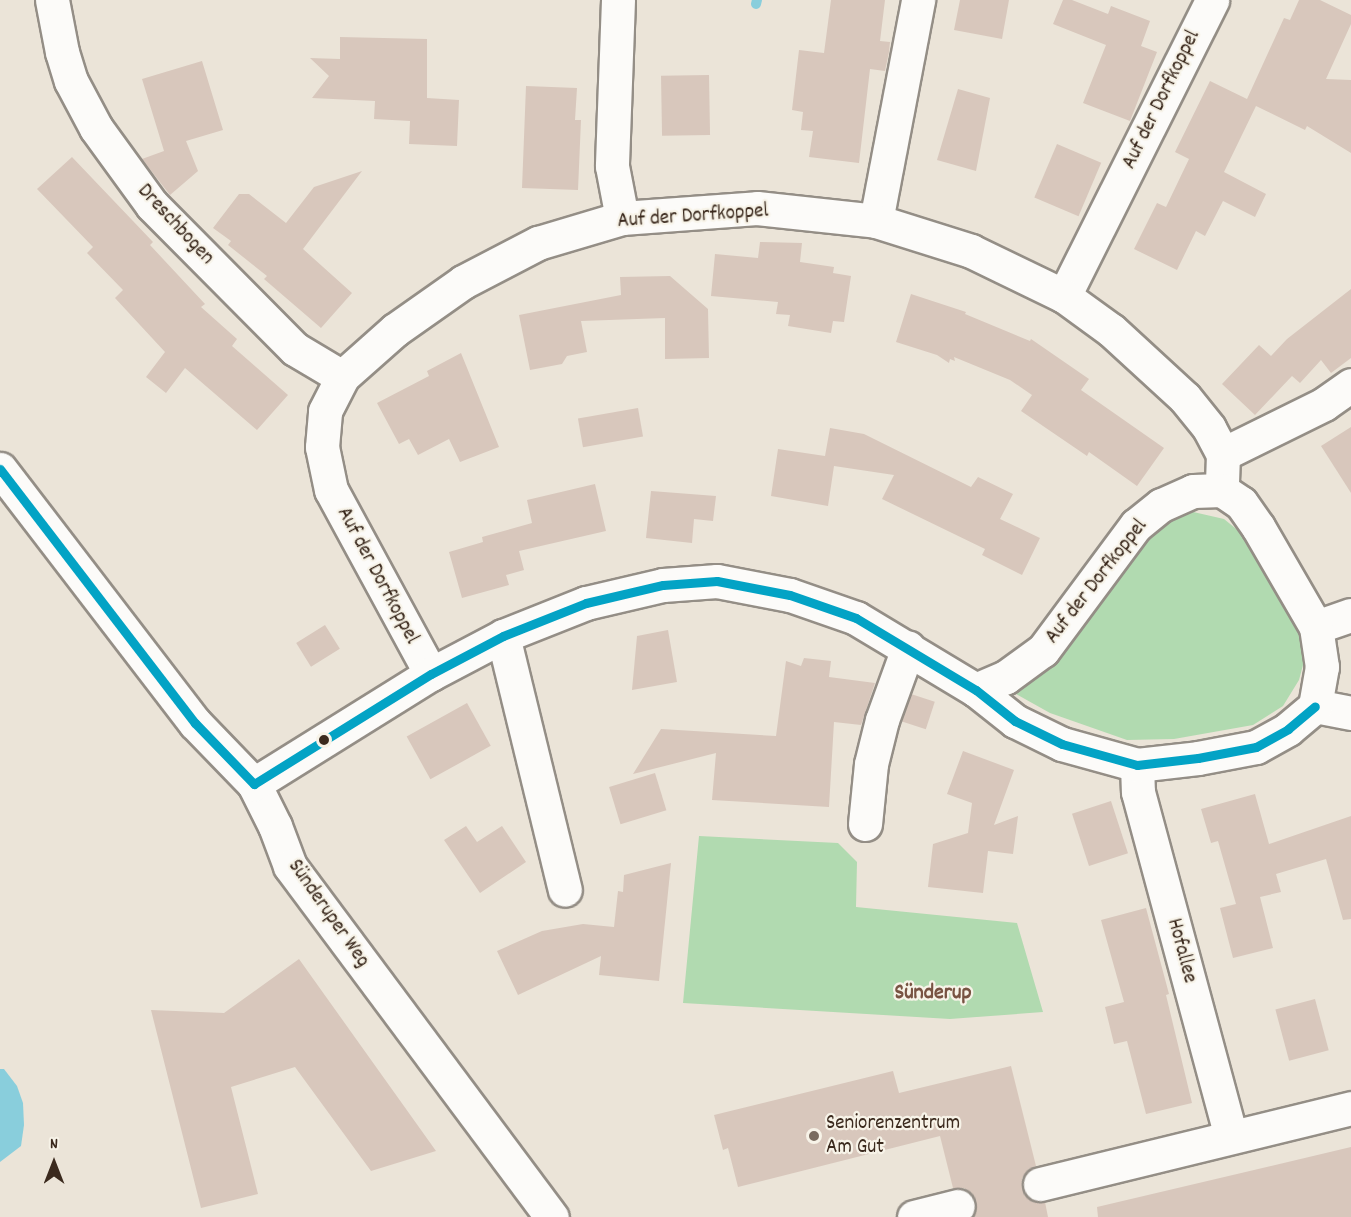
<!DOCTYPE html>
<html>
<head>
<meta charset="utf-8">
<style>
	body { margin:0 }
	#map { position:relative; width:1351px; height:1217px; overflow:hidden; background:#ebe4d8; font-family:Dekko,sans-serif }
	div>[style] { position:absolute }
	.green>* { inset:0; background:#b1dab0 }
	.water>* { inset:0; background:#89cedc }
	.stream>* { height:10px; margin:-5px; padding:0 5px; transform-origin:5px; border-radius:5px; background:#89cedc }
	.building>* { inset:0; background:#d8c7bc; transform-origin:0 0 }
	.roads { filter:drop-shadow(2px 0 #948e86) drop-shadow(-2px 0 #948e86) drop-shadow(0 2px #948e86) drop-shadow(0 -2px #948e86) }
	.street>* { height:33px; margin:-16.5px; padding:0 16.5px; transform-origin:16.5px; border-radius:16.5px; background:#fcfbf9 }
	.bus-1>* { height:9px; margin:-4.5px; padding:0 4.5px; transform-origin:4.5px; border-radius:4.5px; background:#03a3c5 }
	.dots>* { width:16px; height:16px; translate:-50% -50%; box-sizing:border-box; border:3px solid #f7f3e8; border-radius:50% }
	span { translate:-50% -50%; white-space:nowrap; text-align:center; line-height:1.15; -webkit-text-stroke:4.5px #f7f3e8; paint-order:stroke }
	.street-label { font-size:21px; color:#3b2a1e }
	.poi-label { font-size:21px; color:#3b2a1e }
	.left { translate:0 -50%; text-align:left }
	.neighbourhood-label { font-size:22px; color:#785342; font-weight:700 }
	.north { position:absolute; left:24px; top:1133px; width:60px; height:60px; -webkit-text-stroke:4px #f7f3e8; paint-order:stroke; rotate:0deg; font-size:16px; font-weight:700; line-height:24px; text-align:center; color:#3b2a1e }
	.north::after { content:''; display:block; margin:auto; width:21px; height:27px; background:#3b2a1e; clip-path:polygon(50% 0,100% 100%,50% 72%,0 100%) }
</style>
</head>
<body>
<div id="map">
	<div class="green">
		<div style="clip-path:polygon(1189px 511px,1224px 519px,1240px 532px,1300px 633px,1304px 648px,1303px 665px,1299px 680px,1283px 706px,1253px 725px,1174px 739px,1127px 740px,1050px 713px,1016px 694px,1017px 689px,1037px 677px,1151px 530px,1173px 514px)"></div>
		<div style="clip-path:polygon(699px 836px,838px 843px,857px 862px,856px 907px,1017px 923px,1043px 1012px,950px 1019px,683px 1003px)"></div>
	</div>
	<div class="water">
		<div style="clip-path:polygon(0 1069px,4px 1069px,17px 1086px,23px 1103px,24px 1125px,21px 1146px,0 1162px)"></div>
	</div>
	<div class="stream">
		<div style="left:756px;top:4px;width:4px;rotate:-76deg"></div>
	</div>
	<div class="building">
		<div style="clip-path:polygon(831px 0,885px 0,880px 41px,890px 42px,889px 52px,885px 71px,870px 69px,859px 163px,809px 157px,813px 131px,801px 130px,803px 112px,792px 110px,799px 50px,824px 53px)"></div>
		<div style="clip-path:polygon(960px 0,1009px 0,1002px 39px,954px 30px)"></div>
		<div style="clip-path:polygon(1063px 0,1072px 0,1108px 14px,1111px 6px,1150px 21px,1141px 46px,1157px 52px,1130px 121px,1083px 103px,1106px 45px,1053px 24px)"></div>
		<div style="clip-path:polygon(1299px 0,1320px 0,1351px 15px,1351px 24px,1326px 79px,1351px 80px,1351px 153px,1307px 126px,1305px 130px,1256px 106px,1224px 172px,1266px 194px,1255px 217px,1223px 201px,1205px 236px,1196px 231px,1177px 270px,1134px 249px,1157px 203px,1166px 207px,1189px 159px,1175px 152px,1210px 81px,1247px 99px,1284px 18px,1290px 20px)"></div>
		<div style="clip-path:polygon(340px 37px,427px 39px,427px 98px,459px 100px,457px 146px,409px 144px,410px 121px,374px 119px,375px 101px,312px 98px,329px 76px,310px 58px,340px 59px)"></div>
		<div style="clip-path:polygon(202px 61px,223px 130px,186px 141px,198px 171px,170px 195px,142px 159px,164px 151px,142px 79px)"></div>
		<div style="left:709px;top:75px;width:60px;height:48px;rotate:89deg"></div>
		<div style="clip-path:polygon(526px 86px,577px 88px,575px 120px,581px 120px,578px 190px,522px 188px)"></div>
		<div style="clip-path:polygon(958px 89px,990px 98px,976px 171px,937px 160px)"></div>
		<div style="left:1057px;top:144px;width:48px;height:58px;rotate:23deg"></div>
		<div style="clip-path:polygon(72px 157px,153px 242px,150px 245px,205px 304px,201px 307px,237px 339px,232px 346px,288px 395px,257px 430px,185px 368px,166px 393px,146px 377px,165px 352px,115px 298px,123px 290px,87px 253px,93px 247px,37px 189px)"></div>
		<div style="clip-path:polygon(362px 171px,303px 249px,352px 293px,321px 328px,264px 279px,267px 276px,228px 245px,231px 241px,213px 228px,239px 194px,249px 194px,286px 223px,314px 187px)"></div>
		<div style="clip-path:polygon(760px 242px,802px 243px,800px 262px,834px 267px,833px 273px,851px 276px,844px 322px,833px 321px,831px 333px,788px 326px,790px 315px,776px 314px,778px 302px,711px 296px,715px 254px,758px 258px)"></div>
		<div style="clip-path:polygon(670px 276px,708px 309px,709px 358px,665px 359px,665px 318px,581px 321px,587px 352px,567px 356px,562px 364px,530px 370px,519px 315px,621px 295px,620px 277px)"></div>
		<div style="clip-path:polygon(1351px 289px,1351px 358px,1331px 373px,1321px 360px,1300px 383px,1292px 376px,1255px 415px,1222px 384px,1259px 345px,1271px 356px,1287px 339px)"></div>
		<div style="clip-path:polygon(911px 294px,966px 312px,965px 314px,1030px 341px,1031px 339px,1089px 379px,1081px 390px,1164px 448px,1137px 486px,1089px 452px,1087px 456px,1021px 411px,1032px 395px,1010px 380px,954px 357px,955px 361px,950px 359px,949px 363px,937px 355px,896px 342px)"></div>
		<div style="clip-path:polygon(461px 353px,499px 447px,460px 462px,449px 439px,418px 455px,409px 439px,399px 444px,377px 403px,429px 376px,427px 371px)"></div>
		<div style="left:638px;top:408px;width:29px;height:61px;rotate:80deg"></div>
		<div style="clip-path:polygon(1351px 427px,1351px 493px,1321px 446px)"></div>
		<div style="clip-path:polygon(830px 428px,864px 434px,971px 487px,978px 477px,1013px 494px,1000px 519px,1040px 538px,1022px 575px,982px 555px,985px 549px,882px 499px,894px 475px,834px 466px,828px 506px,771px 496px,778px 449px,825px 456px)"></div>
		<div style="clip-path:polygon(595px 484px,606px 531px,519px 551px,524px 570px,506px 575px,509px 585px,462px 598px,449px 552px,483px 542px,482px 537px,532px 523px,527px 500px)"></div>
		<div style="clip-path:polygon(651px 491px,716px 496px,713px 521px,694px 519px,692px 543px,646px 538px)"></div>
		<div style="left:325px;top:625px;width:28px;height:34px;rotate:58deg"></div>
		<div style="clip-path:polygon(668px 630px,677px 682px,632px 690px,637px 636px)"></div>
		<div style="clip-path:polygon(804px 658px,831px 661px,829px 677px,875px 683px,861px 725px,834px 722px,829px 807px,712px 800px,716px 753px,633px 774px,661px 729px,776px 736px,786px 661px,801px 666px)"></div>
		<div style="left:911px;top:694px;width:25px;height:29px;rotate:18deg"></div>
		<div style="left:467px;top:703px;width:49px;height:69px;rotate:61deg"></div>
		<div style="clip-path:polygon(963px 751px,1014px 770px,994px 825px,1018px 816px,1013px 854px,988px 851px,983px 893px,928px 887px,933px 844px,968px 833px,972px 803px,947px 794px)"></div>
		<div style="left:655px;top:773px;width:39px;height:48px;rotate:73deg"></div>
		<div style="clip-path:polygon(1255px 794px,1269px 844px,1351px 816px,1351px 919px,1343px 920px,1326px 859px,1276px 874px,1281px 892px,1260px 897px,1273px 948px,1233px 958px,1220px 908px,1236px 904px,1218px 841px,1211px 843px,1201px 809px)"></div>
		<div style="left:1111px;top:801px;width:55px;height:41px;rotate:72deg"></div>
		<div style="clip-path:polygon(466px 826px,477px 842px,502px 826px,526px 862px,480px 893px,444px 840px)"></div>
		<div style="clip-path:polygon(671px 863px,659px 981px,599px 975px,601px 956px,518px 995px,497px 951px,542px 931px,583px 924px,614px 927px,618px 891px,623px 892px,624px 875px)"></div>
		<div style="clip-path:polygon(1146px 908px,1169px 994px,1166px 995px,1192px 1103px,1146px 1114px,1127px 1041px,1114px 1044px,1105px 1007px,1124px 1002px,1101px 920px)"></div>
		<div style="clip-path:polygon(299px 959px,436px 1151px,371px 1171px,295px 1067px,231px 1087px,258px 1194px,201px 1208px,151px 1010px,224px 1013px)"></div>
		<div style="left:1315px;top:999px;width:53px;height:41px;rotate:75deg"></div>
		<div style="clip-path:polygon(1011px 1066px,1036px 1166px,1028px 1170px,1022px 1178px,1022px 1189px,1026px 1196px,1034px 1202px,1045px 1202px,1048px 1217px,973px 1217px,976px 1211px,976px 1201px,971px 1193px,964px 1188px,953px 1188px,940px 1136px,738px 1187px,728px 1148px,723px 1150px,714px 1115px,893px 1071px,899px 1093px)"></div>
		<div style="clip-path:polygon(1351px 1147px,1351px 1217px,1098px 1217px,1097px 1207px)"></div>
	</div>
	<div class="roads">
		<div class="street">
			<div style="left:52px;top:0;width:53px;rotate:79.1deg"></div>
			<div style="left:62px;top:52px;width:30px;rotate:73deg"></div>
			<div style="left:71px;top:81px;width:53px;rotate:62deg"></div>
			<div style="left:96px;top:128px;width:95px;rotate:54deg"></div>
			<div style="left:152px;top:205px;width:203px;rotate:45.2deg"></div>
			<div style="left:295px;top:349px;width:55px;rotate:30.8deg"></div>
			<div style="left:618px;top:0;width:166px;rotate:92.1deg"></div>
			<div style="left:612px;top:166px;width:53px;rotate:79.1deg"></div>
			<div style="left:876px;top:221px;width:225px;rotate:-79.2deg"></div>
			<div style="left:1064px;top:296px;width:331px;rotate:-63.4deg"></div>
			<div style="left:1223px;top:454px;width:113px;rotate:-26.3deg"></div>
			<div style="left:1324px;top:404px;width:33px;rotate:-35deg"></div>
			<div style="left:0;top:469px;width:320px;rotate:52.5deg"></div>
			<div style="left:195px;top:723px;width:85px;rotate:46deg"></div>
			<div style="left:254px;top:784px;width:47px;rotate:63.4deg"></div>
			<div style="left:275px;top:826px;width:43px;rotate:69.4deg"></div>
			<div style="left:290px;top:866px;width:438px;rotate:53.3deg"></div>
			<div style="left:1316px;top:627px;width:37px;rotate:-19deg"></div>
			<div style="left:503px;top:636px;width:261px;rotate:76.3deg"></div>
			<div style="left:431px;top:674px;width:209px;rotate:-118.5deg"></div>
			<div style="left:331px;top:490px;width:44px;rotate:-101.8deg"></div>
			<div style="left:322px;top:447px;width:36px;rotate:-85deg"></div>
			<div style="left:325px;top:411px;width:38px;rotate:-63deg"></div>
			<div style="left:342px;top:377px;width:71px;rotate:-41.6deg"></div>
			<div style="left:395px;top:330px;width:83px;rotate:-35.2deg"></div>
			<div style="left:463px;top:282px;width:85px;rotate:-27.5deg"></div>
			<div style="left:538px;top:243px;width:88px;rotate:-16.6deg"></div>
			<div style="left:622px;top:218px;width:135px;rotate:-4.2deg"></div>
			<div style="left:757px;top:208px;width:120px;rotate:6.2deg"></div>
			<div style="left:876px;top:221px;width:100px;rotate:17.5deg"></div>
			<div style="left:971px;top:251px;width:103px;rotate:25.8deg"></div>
			<div style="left:1064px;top:296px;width:58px;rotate:35.9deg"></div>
			<div style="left:1111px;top:330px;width:100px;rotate:42.6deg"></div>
			<div style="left:1185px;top:398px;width:38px;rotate:51deg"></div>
			<div style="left:1209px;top:428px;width:30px;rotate:62deg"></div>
			<div style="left:1223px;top:454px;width:36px;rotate:92deg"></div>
			<div style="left:1315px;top:706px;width:37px;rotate:11deg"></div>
			<div style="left:1137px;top:765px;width:27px;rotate:88deg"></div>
			<div style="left:1138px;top:792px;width:356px;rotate:74.9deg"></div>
			<div style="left:254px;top:784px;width:208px;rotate:-31.9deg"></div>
			<div style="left:431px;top:674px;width:81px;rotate:-27.8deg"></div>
			<div style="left:503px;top:636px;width:89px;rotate:-21.7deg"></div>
			<div style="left:586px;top:603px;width:79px;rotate:-13.2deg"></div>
			<div style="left:663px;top:585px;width:54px;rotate:-4.2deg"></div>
			<div style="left:717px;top:581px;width:74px;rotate:10.9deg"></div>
			<div style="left:790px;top:595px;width:70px;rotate:19.2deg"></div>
			<div style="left:856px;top:618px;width:140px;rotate:31deg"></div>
			<div style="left:976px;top:690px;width:50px;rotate:38.5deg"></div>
			<div style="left:1015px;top:721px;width:52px;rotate:26.1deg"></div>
			<div style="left:1062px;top:744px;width:78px;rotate:15.6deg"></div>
			<div style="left:1137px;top:765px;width:61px;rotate:-6.5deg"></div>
			<div style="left:1198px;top:758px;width:59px;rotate:-10.7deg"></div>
			<div style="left:1256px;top:747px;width:37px;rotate:-29deg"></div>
			<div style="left:1288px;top:729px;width:35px;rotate:-40deg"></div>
			<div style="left:1315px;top:706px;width:40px;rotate:-80deg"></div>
			<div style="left:1322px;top:667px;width:40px;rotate:-98.5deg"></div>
			<div style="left:1316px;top:627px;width:116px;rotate:-120.1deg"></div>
			<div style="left:1258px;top:527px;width:29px;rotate:-125deg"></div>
			<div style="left:1241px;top:503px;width:23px;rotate:-146deg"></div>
			<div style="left:1222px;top:490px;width:29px;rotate:178deg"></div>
			<div style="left:1193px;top:491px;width:35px;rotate:156deg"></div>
			<div style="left:1161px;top:505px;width:32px;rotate:141deg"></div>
			<div style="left:1136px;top:525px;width:156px;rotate:126.6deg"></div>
			<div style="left:1043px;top:650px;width:46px;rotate:143.9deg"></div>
			<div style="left:1006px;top:677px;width:33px;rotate:157deg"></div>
			<div style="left:865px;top:824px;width:60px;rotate:-84.3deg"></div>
			<div style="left:871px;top:764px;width:45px;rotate:-76deg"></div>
			<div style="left:882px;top:720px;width:77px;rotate:-70.1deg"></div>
			<div style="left:1040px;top:1184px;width:320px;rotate:-13.7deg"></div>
			<div style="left:914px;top:1217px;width:45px;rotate:-14deg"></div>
		</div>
	</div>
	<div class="bus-1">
		<div style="left:0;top:469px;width:320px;rotate:52.5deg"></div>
		<div style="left:195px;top:723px;width:85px;rotate:46deg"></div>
		<div style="left:254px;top:784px;width:208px;rotate:-31.9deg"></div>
		<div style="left:431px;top:674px;width:81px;rotate:-27.8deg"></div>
		<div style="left:503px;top:636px;width:89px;rotate:-21.7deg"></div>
		<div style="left:586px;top:603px;width:79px;rotate:-13.2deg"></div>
		<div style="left:663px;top:585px;width:54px;rotate:-4.2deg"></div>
		<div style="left:717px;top:581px;width:74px;rotate:10.9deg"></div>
		<div style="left:790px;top:595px;width:70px;rotate:19.2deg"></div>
		<div style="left:856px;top:618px;width:140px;rotate:31deg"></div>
		<div style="left:976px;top:690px;width:50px;rotate:38.5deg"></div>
		<div style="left:1015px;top:721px;width:52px;rotate:26.1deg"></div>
		<div style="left:1062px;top:744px;width:78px;rotate:15.6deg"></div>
		<div style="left:1137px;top:765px;width:61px;rotate:-6.5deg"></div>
		<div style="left:1198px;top:758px;width:59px;rotate:-10.7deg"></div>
		<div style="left:1256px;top:747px;width:37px;rotate:-29deg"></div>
		<div style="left:1288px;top:729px;width:35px;rotate:-40deg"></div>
	</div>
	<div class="dots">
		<div style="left:324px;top:740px;background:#3b2a1e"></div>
		<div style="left:814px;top:1136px;background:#796b5f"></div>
	</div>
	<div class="street-label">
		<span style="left:1162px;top:100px;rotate:-64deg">Auf der Dorfkoppel</span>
		<span style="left:693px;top:217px;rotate:-4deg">Auf der Dorfkoppel</span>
		<span style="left:175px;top:225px;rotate:47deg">Dreschbogen</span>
		<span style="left:377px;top:576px;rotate:62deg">Auf der Dorfkoppel</span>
		<span style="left:1097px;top:582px;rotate:-52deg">Auf der Dorfkoppel</span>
		<span style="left:328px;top:914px;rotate:55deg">Sünderuper Weg</span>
		<span style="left:1181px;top:951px;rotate:75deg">Hofallee</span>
	</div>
	<div class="poi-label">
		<span class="left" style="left:826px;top:1136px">Seniorenzentrum<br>Am Gut</span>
	</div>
	<div class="neighbourhood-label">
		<span style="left:933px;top:994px">Sünderup</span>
	</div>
	<div class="north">N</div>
</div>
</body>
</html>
